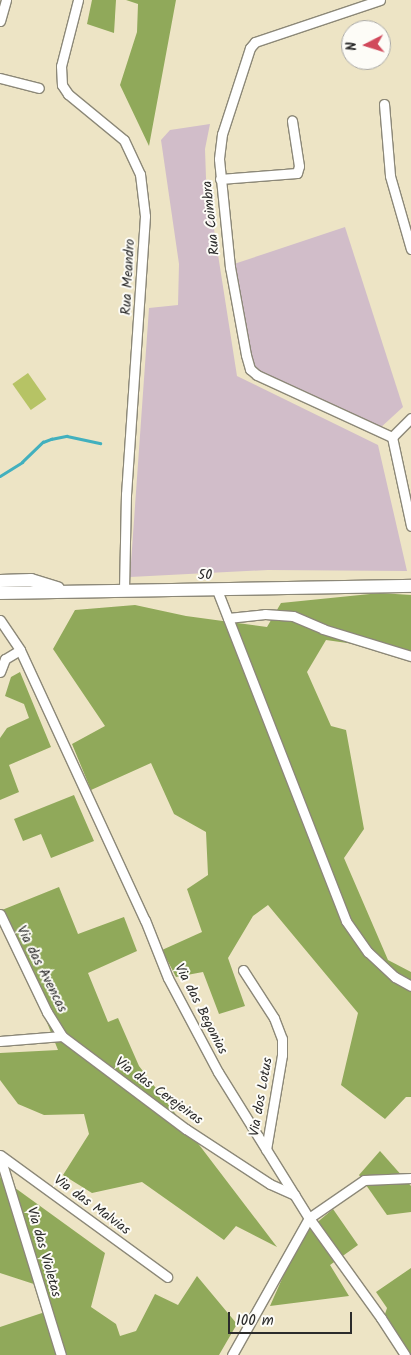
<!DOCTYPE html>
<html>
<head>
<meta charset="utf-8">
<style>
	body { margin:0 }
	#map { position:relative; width:411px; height:1355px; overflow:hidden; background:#ede4c5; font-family:Kalam,sans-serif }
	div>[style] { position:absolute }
	.industrial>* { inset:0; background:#d1bdc9 }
	.green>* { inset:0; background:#b6c365; transform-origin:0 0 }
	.forest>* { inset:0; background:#90a95a }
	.stream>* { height:2.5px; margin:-1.25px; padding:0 1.25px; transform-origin:1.25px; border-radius:1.25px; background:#42b0be }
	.roads { filter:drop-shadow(1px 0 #8c8878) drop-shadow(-1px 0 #8c8878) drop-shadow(0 1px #8c8878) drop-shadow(0 -1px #8c8878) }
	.street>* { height:9px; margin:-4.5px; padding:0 4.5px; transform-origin:4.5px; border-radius:4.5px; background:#fff }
	.secondary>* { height:12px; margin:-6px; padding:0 6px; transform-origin:6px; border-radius:6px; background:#fff }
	span { translate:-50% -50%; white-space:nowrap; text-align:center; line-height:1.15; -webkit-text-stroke:4px #fdfcf7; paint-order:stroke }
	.street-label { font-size:14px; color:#2b2b2b }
	.north { position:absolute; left:341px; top:20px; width:50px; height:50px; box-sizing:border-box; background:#fdfcf7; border:1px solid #a9a8a5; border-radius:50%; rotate:265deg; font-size:14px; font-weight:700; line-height:20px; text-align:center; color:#2b2b2b }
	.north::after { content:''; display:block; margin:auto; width:18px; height:22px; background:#d1495b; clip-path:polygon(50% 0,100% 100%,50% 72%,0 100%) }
	.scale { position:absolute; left:228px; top:1312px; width:124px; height:22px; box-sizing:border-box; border:2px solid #2b2b2b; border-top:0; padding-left:6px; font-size:15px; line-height:18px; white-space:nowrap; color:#2b2b2b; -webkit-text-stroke:4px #fdfcf7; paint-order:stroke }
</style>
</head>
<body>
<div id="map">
	<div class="industrial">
		<div style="clip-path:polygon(210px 124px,205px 149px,206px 178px,237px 376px,378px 445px,407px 571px,268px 570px,130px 577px,149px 308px,178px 305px,179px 264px,161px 140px,170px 130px)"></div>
		<div style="clip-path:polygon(345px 227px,403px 407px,379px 429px,250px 368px,231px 265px)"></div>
	</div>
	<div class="green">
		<div style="left:28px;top:373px;width:32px;height:19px;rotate:55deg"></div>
	</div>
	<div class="forest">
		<div style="clip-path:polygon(92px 0,116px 0,114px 33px,87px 24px)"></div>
		<div style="clip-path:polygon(126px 0,176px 0,149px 146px,120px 85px,137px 32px,138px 4px)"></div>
		<div style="clip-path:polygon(380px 593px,411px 595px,411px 652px,326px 640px,307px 672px,331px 726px,346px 730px,364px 829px,344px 858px,388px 960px,411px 972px,411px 1097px,406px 1097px,385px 1119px,341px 1085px,358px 1013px,268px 905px,253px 916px,228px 958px,245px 1006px,219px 1014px,203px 972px,176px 977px,162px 950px,202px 932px,187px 889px,208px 875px,206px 832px,174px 814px,151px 763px,91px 790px,72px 744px,105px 726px,53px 649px,75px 610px,135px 605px,186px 616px,267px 627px,281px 603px)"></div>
		<div style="clip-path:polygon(20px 672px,51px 747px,9px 765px,19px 792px,0 800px,0 738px,7px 728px,29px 718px,24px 704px,5px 696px,11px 677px)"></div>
		<div style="clip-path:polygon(74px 795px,94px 841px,51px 858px,41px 834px,23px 841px,14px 819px)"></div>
		<div style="clip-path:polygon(59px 887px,78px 934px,124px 917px,137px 951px,88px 973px,108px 1022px,118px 1018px,139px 1066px,277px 1247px,236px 1226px,224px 1240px,142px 1182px,92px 1193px,63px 1175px,89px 1134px,84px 1114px,44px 1115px,18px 1104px,0 1080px,0 1053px,58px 1050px,2px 910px)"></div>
		<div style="clip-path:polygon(380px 1151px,411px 1186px,411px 1212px,387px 1215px,359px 1175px)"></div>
		<div style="clip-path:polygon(0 1177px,105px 1253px,91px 1307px,116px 1324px,120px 1336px,136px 1331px,155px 1294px,178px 1305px,197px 1276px,237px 1324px,219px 1355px,0 1355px,0 1327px,51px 1310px,43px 1287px,0 1273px)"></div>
		<div style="clip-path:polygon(333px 1209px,358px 1245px,330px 1265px,349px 1296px,270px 1306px,301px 1236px)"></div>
		<div style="clip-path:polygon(411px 1268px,411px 1355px,407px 1355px,383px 1320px,387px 1308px,376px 1292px)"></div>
	</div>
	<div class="stream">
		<div style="left:0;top:476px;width:26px;rotate:-32deg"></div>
		<div style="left:22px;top:462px;width:29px;rotate:-44deg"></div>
		<div style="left:43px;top:442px;width:9px;rotate:-21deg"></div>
		<div style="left:51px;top:439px;width:16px;rotate:-11deg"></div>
		<div style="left:67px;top:436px;width:34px;rotate:12deg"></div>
	</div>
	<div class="roads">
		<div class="street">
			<div style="left:78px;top:0;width:68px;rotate:104.4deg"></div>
			<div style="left:61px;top:66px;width:19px;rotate:87deg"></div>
			<div style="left:62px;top:85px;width:11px;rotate:56deg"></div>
			<div style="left:68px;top:94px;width:72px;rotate:39.4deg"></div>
			<div style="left:124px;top:140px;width:38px;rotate:65deg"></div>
			<div style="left:140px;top:174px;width:42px;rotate:83.2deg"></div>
			<div style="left:145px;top:216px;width:279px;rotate:93.9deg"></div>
			<div style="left:126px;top:494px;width:96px;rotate:91.2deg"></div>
			<div style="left:380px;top:0;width:132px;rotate:161.4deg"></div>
			<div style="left:255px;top:42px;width:8px;rotate:130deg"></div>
			<div style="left:250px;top:48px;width:90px;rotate:108deg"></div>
			<div style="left:222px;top:134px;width:25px;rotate:97deg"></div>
			<div style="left:219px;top:159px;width:109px;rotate:84.2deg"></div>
			<div style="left:230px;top:267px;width:89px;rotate:79.7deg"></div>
			<div style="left:246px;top:355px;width:15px;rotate:74deg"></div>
			<div style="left:250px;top:369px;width:9px;rotate:41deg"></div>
			<div style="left:257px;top:375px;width:149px;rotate:24.7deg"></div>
			<div style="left:0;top:21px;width:22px;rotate:-74deg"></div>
			<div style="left:0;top:78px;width:40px;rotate:14.4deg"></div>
			<div style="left:384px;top:104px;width:72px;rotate:85.2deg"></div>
			<div style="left:390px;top:176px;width:76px;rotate:74deg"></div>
			<div style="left:220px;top:179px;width:77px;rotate:-4.5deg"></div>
			<div style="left:297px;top:173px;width:7px;rotate:-74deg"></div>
			<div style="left:299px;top:166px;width:46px;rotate:-98.8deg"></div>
			<div style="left:392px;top:437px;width:91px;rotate:77.9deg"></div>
			<div style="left:392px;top:437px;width:27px;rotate:-45deg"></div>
			<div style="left:217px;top:590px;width:355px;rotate:68.7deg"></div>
			<div style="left:346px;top:921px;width:38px;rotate:55deg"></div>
			<div style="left:368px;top:952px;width:37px;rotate:43deg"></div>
			<div style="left:395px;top:977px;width:18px;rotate:29deg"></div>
			<div style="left:228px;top:618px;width:37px;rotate:-6deg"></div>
			<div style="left:265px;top:614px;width:28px;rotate:4deg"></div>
			<div style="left:293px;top:616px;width:33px;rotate:23deg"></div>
			<div style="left:323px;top:629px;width:92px;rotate:17.1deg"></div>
			<div style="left:0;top:620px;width:36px;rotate:56deg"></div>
			<div style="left:20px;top:650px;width:298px;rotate:65.2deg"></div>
			<div style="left:145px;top:920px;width:62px;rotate:68.4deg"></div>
			<div style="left:168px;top:978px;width:106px;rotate:62deg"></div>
			<div style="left:218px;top:1072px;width:172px;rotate:58.1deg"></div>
			<div style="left:309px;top:1218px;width:123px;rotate:54.2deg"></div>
			<div style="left:381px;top:1318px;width:44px;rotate:57deg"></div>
			<div style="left:0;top:672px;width:14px;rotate:-69deg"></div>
			<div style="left:5px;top:659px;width:17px;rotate:-31deg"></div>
			<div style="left:0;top:914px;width:109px;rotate:64.4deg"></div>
			<div style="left:47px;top:1012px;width:28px;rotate:58deg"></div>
			<div style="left:243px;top:970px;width:57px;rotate:57.1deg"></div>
			<div style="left:274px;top:1018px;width:22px;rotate:69deg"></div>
			<div style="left:282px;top:1039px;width:16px;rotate:90deg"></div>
			<div style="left:282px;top:1055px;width:96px;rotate:99.6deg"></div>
			<div style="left:0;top:1041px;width:62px;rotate:-4.6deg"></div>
			<div style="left:62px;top:1036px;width:155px;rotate:36.9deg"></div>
			<div style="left:186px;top:1129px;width:100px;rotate:33.2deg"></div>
			<div style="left:270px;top:1184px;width:27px;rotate:24deg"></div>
			<div style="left:0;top:1155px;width:207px;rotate:36.1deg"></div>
			<div style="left:0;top:1157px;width:207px;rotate:72.9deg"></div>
			<div style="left:232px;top:1355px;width:157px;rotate:-60.7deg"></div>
			<div style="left:309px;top:1218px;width:67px;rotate:-34.6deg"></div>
			<div style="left:364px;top:1180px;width:47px;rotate:-2.4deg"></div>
		</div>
		<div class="secondary">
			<div style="left:0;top:581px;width:31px;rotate:-2deg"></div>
			<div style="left:31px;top:580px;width:28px;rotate:17deg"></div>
			<div style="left:0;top:593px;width:411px;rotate:-1deg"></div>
		</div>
	</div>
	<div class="street-label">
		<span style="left:211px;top:218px;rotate:-96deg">Rua Coimbra</span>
		<span style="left:128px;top:277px;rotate:-87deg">Rua Meandro</span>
		<span style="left:205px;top:575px">50</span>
		<span style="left:42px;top:969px;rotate:63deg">Via das Avencas</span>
		<span style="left:201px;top:1009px;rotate:63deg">Via das Begonias</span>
		<span style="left:159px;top:1091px;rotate:36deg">Via das Cerejeiras</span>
		<span style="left:261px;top:1097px;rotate:-80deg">Via dos Lotus</span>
		<span style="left:92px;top:1205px;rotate:36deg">Via das Malvias</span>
		<span style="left:44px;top:1252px;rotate:74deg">Via das Violetas</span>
	</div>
	<div class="north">N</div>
	<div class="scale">100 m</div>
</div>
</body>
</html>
